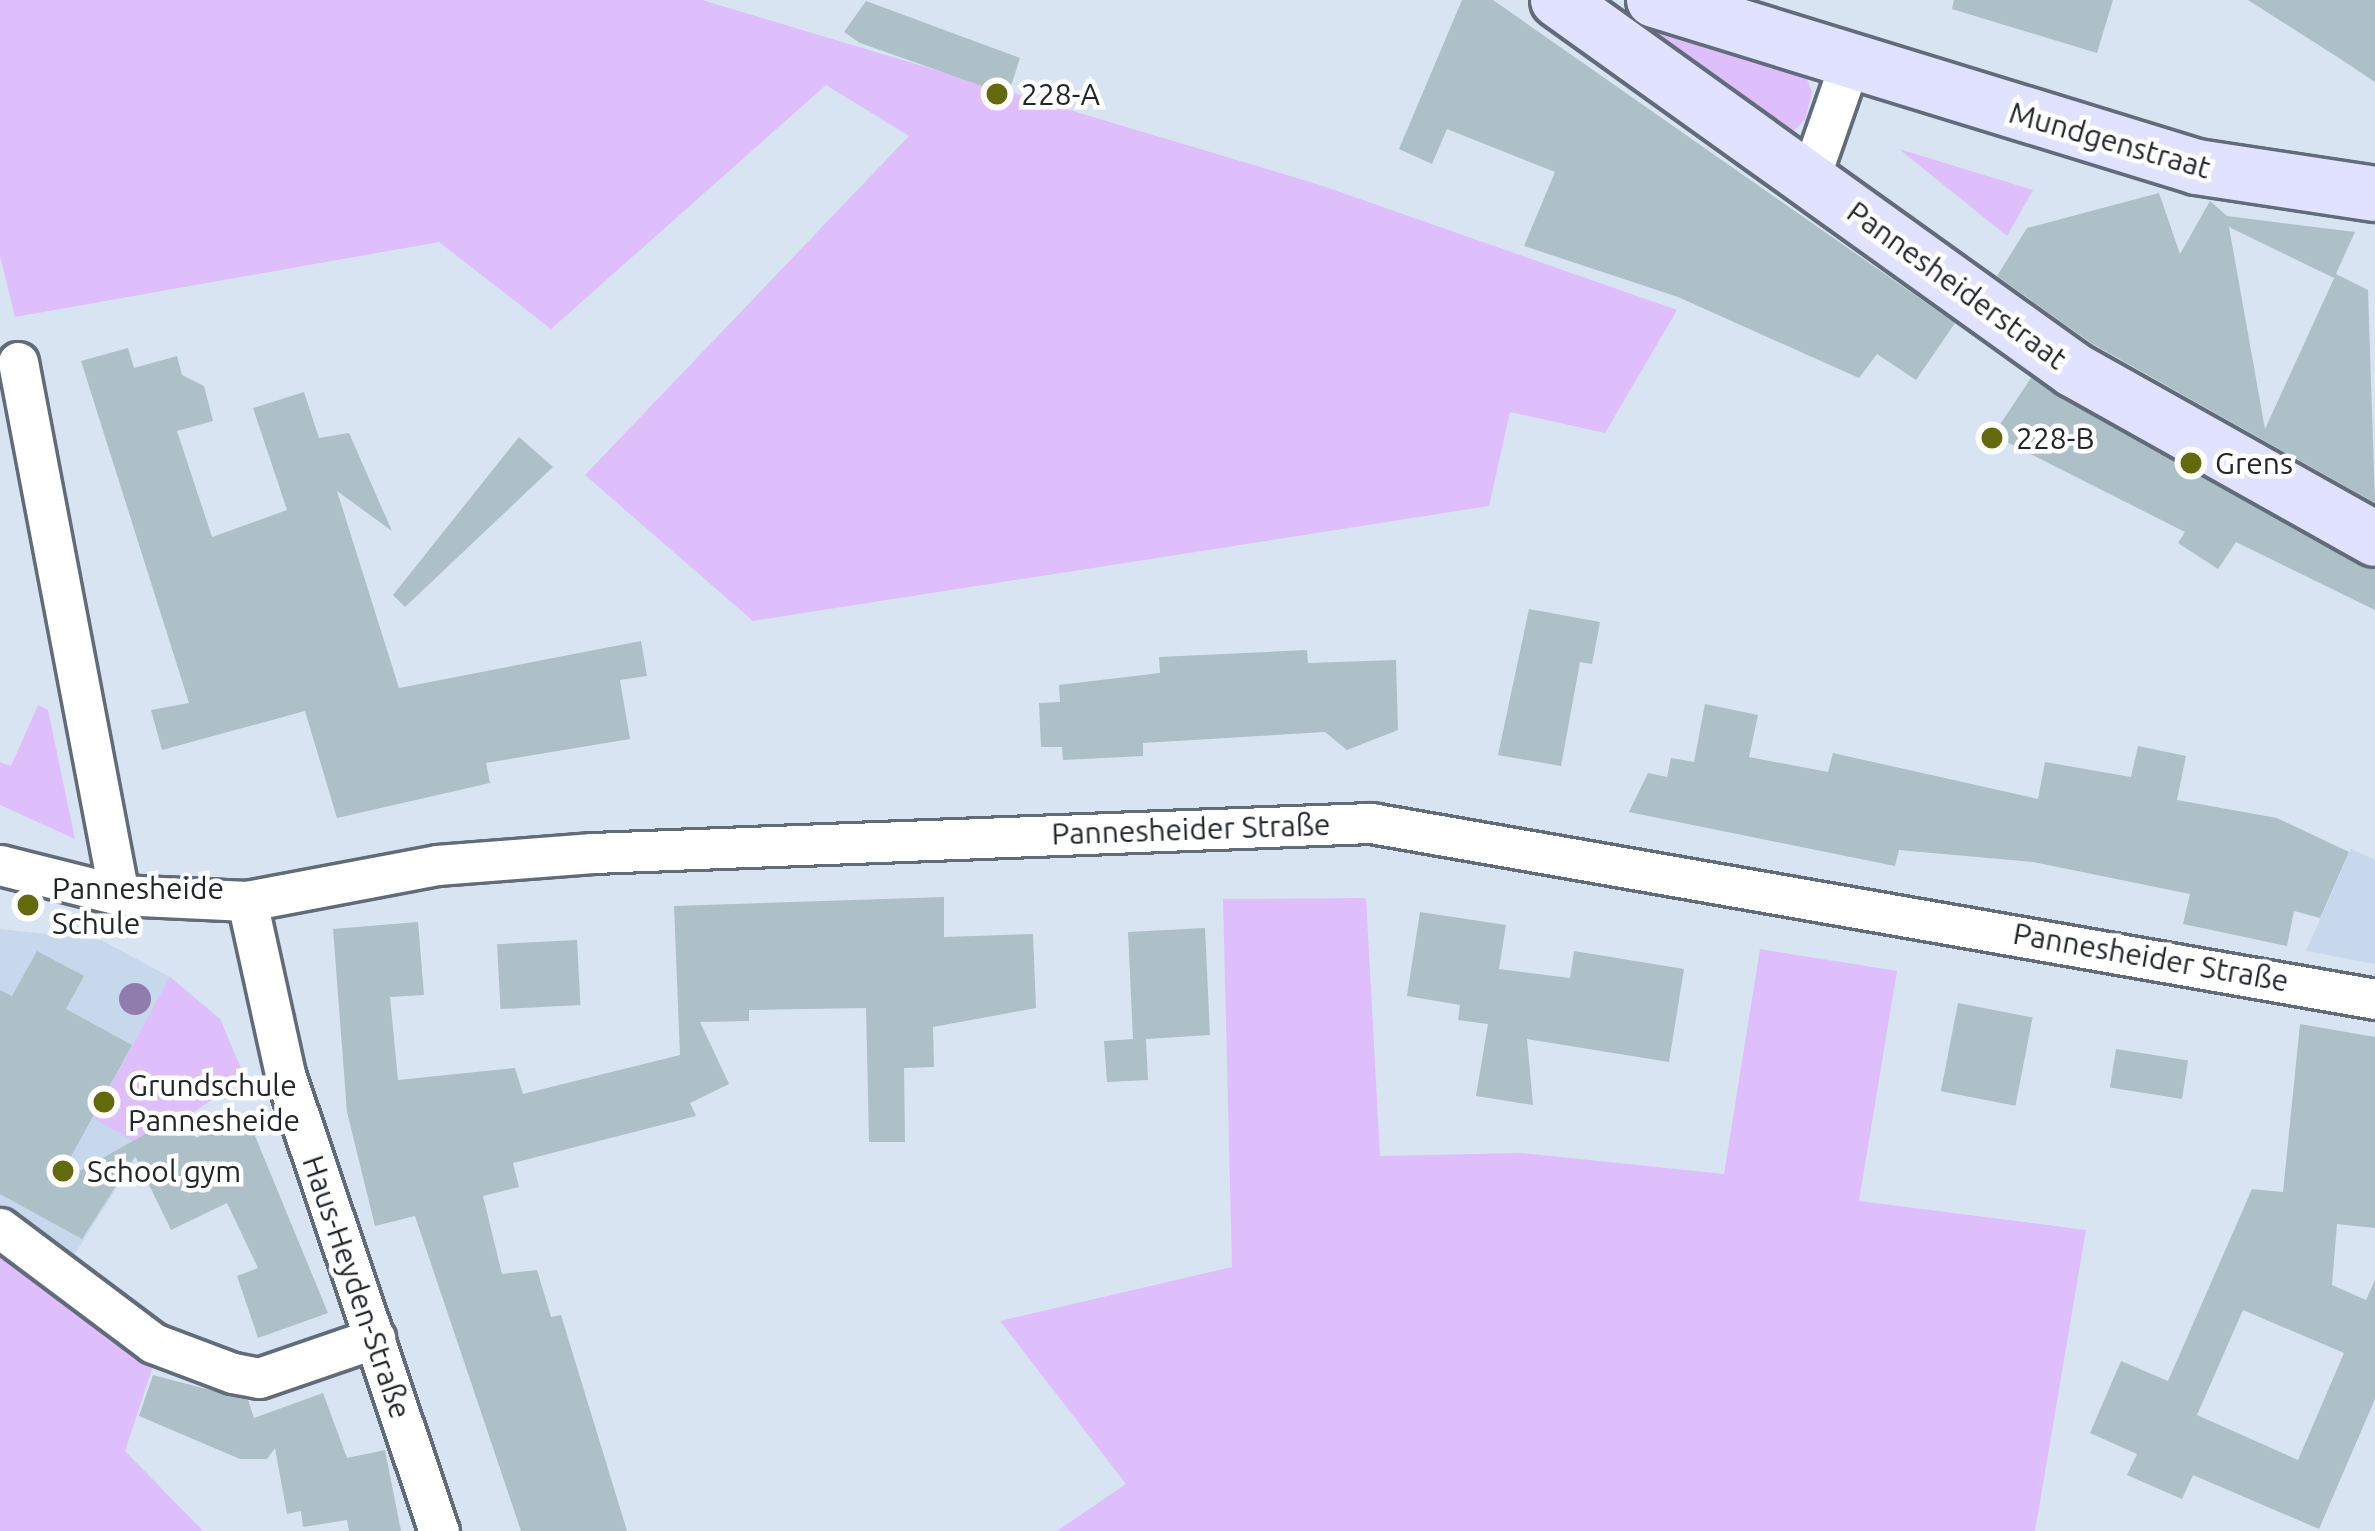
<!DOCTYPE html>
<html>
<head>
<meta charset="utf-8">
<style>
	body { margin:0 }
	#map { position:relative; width:2375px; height:1531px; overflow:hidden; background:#d9e4f2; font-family:Ubuntu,sans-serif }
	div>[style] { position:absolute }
	.built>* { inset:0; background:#c8d8ec }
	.green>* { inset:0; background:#debefb }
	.building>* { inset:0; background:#adbfc7; transform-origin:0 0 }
	.roads { filter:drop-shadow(3px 0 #626c78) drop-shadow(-3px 0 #626c78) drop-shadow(0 3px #626c78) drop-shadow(0 -3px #626c78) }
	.street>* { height:39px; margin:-19.5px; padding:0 19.5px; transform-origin:19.5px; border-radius:19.5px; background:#fff }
	.secondary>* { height:54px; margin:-27px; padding:0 27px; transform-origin:27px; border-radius:27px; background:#e1e2ff }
	.trees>* { width:32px; height:32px; margin:-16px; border-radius:50%; background:#907dad }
	.dots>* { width:33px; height:33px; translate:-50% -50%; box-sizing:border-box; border:6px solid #fff; border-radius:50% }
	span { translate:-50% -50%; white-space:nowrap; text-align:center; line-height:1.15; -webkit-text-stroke:9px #fff; paint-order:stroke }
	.poi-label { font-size:30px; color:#21262b }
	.left { translate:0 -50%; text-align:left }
	.street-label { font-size:30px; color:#21262b }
</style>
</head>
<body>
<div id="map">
	<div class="built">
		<div style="clip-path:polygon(2351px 849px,2375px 860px,2375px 964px,2306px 951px)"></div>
		<div style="clip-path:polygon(0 929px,101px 940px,170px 977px,220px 1019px,245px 1078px,154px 1129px,71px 1260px,0 1209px)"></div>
	</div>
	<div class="green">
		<div style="clip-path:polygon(0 0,702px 0,1317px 184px,1677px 310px,1605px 433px,1510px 412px,1489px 506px,753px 621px,585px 475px,909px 136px,826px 85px,551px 329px,439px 242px,15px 317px,0 256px)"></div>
		<div style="clip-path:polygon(1637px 17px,1804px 72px,1812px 92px,1805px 120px,1790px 134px,1628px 20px)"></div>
		<div style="clip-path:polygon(1899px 149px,2033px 190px,2007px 236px)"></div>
		<div style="clip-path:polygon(38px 705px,48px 710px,75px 839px,0 805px,0 762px,11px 766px)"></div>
		<div style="clip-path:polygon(1366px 898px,1380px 1156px,1522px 1153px,1724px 1174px,1760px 949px,1897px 971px,1859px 1201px,2086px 1230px,2035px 1531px,1057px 1531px,1126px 1484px,1000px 1321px,1232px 1267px,1223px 899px)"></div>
		<div style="clip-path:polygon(170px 977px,220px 1019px,245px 1078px,142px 1146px,93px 1118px)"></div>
		<div style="clip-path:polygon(0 1253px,153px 1366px,125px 1451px,203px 1531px,0 1531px)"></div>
	</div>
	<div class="building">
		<div style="clip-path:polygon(1462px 0,1493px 0,1955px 323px,1916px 380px,1877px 354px,1859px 378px,1678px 297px,1524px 246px,1555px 172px,1447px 129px,1432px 164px,1399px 149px)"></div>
		<div style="clip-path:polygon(1954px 0,2113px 0,2097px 53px,1952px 9px)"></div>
		<div style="clip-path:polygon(2248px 0,2375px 0,2375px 82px,2339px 58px)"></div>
		<div style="clip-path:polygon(866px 1px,1020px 58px,1008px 95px,860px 43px,844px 32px)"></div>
		<div style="clip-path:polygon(2159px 193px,2180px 254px,2210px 201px,2227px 216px,2355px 232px,2334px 278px,2229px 227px,2265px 429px,2336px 274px,2368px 290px,2375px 503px,2091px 343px,1997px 276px,2027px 228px)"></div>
		<div style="clip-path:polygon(128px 348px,134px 368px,177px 356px,182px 375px,204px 386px,213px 421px,177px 431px,212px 537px,287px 510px,253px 408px,304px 392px,319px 438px,349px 433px,392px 531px,337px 491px,399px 688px,641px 641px,647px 676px,620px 680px,630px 739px,486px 763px,490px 783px,337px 818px,305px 711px,162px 750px,151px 710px,189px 703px,81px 361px)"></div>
		<div style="clip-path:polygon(2031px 378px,2375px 570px,2375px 610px,2236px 542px,2218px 569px,2178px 543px,2185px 532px,1993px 435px)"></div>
		<div style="clip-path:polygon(519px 437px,553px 467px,405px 607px,393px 595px)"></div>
		<div style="clip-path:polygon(1529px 609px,1600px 622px,1592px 664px,1580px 662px,1561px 766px,1498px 755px)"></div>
		<div style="clip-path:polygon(1307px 650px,1308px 663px,1396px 660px,1398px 730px,1347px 750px,1325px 732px,1143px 743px,1143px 756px,1063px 760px,1062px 747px,1041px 747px,1039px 703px,1060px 702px,1059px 685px,1160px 673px,1159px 657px)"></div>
		<div style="clip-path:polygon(1705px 704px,1758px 715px,1749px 757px,1828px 772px,1833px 753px,2038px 799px,2045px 762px,2131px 777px,2138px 746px,2186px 756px,2177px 800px,2277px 818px,2349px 852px,2320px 918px,2294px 911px,2287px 946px,2183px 924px,2190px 894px,2033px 862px,1899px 850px,1895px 866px,1629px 812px,1648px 773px,1667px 777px,1671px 758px,1694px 762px)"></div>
		<div style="clip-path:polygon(944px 897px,944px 937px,1033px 934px,1036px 1008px,933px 1027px,934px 1067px,904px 1068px,905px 1142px,869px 1142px,866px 1008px,749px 1010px,749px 1021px,700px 1022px,729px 1084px,690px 1103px,696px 1116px,513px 1163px,519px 1187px,483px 1196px,502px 1274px,537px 1270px,551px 1317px,561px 1315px,627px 1531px,521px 1531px,415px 1216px,375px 1226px,347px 1112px,333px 929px,418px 922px,424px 995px,390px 997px,398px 1080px,515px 1068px,523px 1094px,680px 1055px,674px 906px)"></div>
		<div style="clip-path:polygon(1420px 912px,1506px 925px,1499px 969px,1570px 978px,1574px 951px,1684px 969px,1669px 1062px,1527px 1039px,1533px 1105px,1476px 1096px,1488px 1024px,1458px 1020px,1460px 1005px,1407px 996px)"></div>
		<div style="clip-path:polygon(1205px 928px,1210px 1035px,1146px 1039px,1148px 1080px,1107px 1082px,1104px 1041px,1133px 1039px,1128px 932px)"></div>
		<div style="left:577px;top:940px;width:65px;height:80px;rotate:87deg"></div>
		<div style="clip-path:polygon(37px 951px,84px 976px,66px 1009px,132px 1045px,56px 1184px,185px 1112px,196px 1138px,246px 1114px,328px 1313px,258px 1338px,237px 1276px,258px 1268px,227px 1203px,171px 1230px,135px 1156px,82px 1239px,0 1194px,0 990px,12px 996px)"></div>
		<div style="left:1958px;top:1003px;width:76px;height:90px;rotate:11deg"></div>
		<div style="clip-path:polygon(evenodd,2300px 1024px,2375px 1037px,2375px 1228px,2337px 1224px,2332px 1285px,2366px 1300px,2375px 1280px,2375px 1399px,2319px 1529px,2193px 1475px,2182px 1499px,2127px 1475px,2137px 1454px,2090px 1433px,2121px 1361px,2168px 1381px,2252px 1189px,2283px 1192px,2300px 1024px,2243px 1310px,2344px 1353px,2298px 1460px,2197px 1415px,2243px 1310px)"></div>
		<div style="left:2116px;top:1049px;width:73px;height:39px;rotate:9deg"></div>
		<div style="clip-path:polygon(153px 1375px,248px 1400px,254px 1418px,323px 1393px,347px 1458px,385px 1450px,401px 1531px,349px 1531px,347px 1520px,303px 1527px,301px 1511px,287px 1514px,275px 1448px,267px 1459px,240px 1459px,139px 1416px)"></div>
	</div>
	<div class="roads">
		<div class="street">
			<div style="left:1810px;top:177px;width:122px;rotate:-70.8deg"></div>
			<div style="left:18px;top:362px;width:542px;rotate:79.27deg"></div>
			<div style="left:0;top:865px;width:123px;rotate:14.1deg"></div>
			<div style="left:119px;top:895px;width:128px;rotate:2.7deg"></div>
			<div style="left:247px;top:901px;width:193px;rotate:-10.7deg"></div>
			<div style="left:437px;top:865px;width:156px;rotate:-4.4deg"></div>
			<div style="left:593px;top:853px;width:779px;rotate:-2.21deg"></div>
			<div style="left:1371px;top:823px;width:1019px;rotate:9.94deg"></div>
			<div style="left:247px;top:901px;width:177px;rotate:77.6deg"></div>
			<div style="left:285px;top:1074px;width:482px;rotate:71.4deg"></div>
			<div style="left:0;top:1228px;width:191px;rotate:36.9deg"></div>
			<div style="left:153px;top:1343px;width:85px;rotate:20.6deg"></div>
			<div style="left:233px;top:1373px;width:26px;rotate:11deg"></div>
			<div style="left:259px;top:1378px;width:123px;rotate:-19deg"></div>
		</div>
		<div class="secondary">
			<div style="left:1558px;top:0;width:635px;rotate:35.64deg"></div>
			<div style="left:2074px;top:370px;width:345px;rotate:29.3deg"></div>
			<div style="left:1654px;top:0;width:568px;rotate:17.1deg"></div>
			<div style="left:2197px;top:167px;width:180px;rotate:8.6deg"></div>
		</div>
	</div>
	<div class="trees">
		<div style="left:135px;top:999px"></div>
	</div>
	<div class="dots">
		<div style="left:997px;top:94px;background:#636a0c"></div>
		<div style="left:1992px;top:438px;background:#636a0c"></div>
		<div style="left:2191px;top:463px;background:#636a0c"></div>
		<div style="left:28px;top:905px;background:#636a0c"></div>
		<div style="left:104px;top:1102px;background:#636a0c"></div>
		<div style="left:63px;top:1171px;background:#636a0c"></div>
	</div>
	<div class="poi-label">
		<span class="left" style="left:1021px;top:94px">228-A</span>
		<span class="left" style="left:2016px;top:438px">228-B</span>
		<span class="left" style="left:2215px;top:463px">Grens</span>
		<span class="left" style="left:52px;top:905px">Pannesheide<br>Schule</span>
		<span class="left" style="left:128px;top:1102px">Grundschule<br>Pannesheide</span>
		<span class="left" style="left:87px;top:1171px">School gym</span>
	</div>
	<div class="street-label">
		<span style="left:2110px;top:140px;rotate:16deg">Mundgenstraat</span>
		<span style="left:1957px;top:285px;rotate:36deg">Pannesheiderstraat</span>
		<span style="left:1191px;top:829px;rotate:-2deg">Pannesheider Straße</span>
		<span style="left:2151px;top:957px;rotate:10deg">Pannesheider Straße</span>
		<span style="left:357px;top:1287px;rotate:71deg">Haus-Heyden-Straße</span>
	</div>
</div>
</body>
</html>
